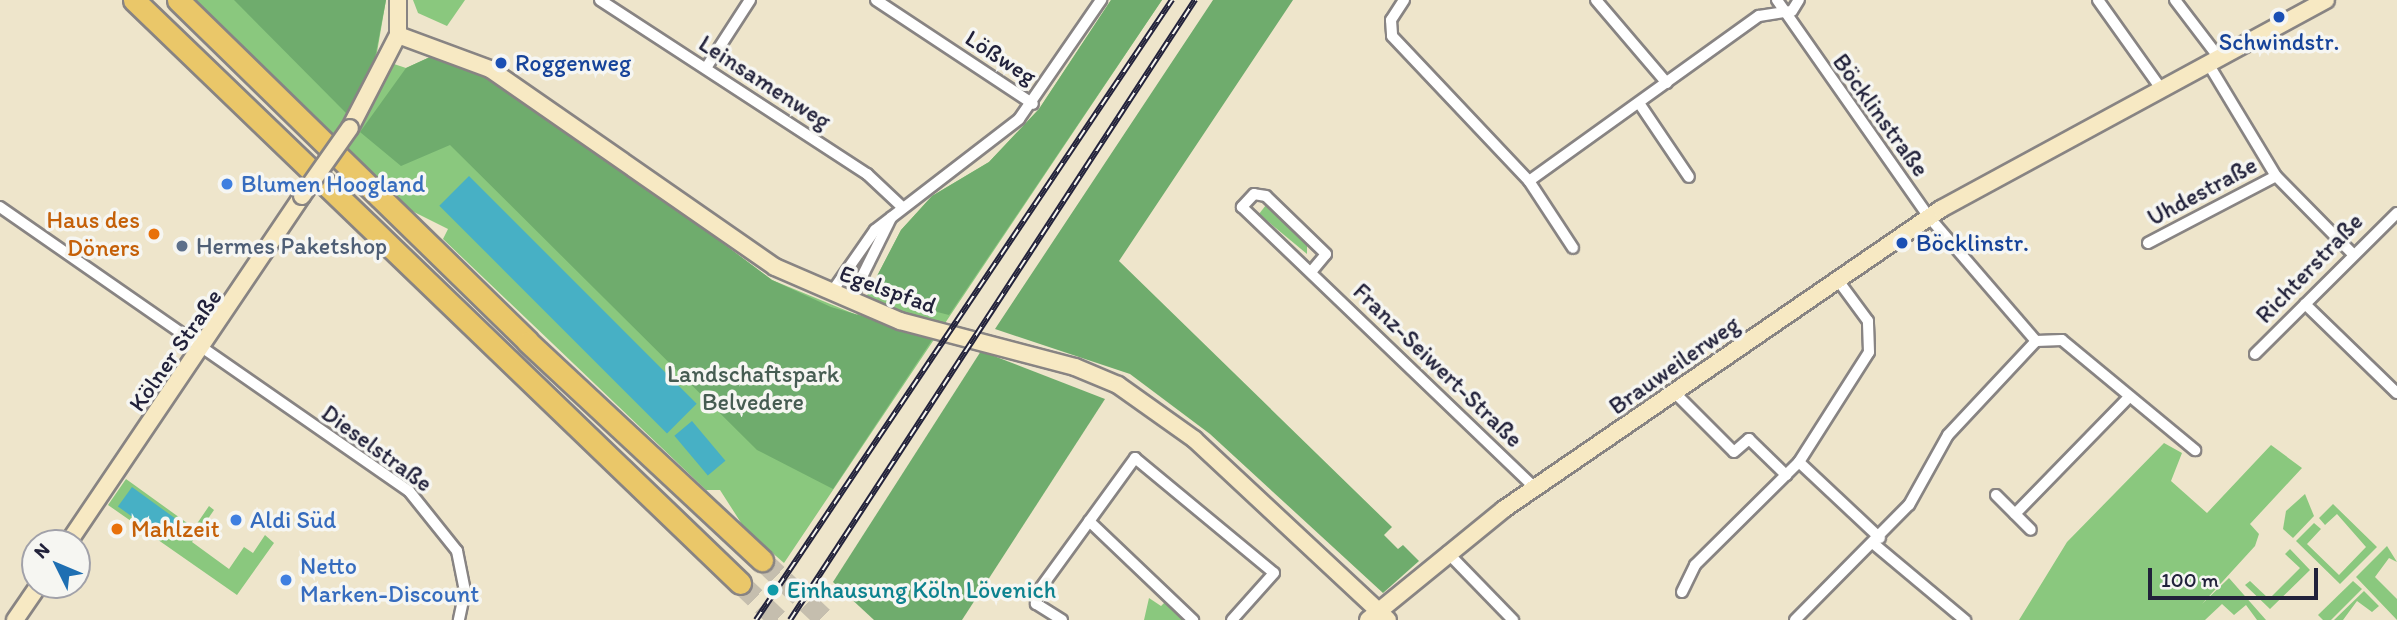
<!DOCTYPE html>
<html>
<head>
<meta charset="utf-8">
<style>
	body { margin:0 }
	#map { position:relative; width:2397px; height:620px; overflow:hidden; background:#eee5cb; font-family:Itim,sans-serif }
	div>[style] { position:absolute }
	.green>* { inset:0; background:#8ac87e }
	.forest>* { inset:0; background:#6fac6d }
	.water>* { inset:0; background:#47b0c5; transform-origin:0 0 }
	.highway-tunnel>* { height:21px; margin-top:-10.5px; transform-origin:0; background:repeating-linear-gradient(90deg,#c5beae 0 21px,transparent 0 31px) }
	.roads { filter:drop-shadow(2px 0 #888483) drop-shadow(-2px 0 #888483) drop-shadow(0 2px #888483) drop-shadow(0 -2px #888483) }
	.street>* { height:10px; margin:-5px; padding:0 5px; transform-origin:5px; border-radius:5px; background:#fff }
	.secondary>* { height:16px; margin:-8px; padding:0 8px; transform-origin:8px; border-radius:8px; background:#f7e9c3 }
	.highway>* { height:21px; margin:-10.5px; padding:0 10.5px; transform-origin:10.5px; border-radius:10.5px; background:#eac769 }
	.rail>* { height:6px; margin-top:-3px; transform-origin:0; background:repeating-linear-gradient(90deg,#f6f6f2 0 10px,#22223b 0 20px); box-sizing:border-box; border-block:2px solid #22223b }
	.bridges { filter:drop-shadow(2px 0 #888483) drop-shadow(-2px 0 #888483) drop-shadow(0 2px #888483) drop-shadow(0 -2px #888483) }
	.secondary-bridge>* { height:16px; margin:-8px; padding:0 8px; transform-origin:8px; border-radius:8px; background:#f7e9c3 }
	.dots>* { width:19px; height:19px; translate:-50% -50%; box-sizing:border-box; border:4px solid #f6f6f2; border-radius:50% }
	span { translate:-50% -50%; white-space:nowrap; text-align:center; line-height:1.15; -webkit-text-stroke:7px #f6f6f2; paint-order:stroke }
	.transit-label { font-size:24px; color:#164399 }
	.left { translate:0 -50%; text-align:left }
	.street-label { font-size:24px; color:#22223b }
	.shop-label { font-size:24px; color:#366cbe }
	.food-label { font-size:24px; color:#c56008 }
	.right { translate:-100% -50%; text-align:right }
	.service-label { font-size:24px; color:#4e5e75 }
	.park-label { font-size:24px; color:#465c52 }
	.culture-label { font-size:24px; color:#0d838f }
	.north { position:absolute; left:21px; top:529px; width:70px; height:70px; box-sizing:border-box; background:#f6f6f2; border:2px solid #a1a1a9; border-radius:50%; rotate:313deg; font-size:19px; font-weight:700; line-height:28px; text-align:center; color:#22223b }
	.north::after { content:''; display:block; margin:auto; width:24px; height:32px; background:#1f6fb2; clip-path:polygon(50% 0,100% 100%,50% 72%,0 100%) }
	.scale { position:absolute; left:2148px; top:568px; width:170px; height:32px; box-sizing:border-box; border:4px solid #22223b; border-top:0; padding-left:9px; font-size:21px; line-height:24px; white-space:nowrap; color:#22223b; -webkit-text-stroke:5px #f6f6f2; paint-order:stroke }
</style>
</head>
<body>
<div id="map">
	<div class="green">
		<div style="clip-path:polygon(196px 0,386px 0,376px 58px,406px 68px,430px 57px,525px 96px,772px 280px,857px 315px,901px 230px,932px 196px,989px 162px,1039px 109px,1111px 0,1162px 0,784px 563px,745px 529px,720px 490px,706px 490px,443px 239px,448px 229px,408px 209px)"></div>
		<div style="clip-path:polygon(413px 0,465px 0,447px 26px,418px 13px)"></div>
		<div style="clip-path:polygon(1266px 205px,1307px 244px,1307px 254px,1259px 214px)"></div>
		<div style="clip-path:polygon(2164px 443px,2182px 453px,2171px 481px,2207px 513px,2271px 445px,2302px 468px,2250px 524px,2259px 534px,2255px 546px,2202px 604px,2229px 578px,2266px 620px,2257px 620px,2246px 605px,2234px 615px,2222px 604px,2205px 620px,2019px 620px,2067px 542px)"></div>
		<div style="clip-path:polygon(126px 479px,194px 528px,209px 506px,214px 510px,192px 542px,229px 569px,244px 547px,253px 553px,265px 535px,274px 543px,237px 595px,108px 505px)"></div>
		<div style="clip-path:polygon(2305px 494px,2314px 516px,2293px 538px,2283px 529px,2286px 511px)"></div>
		<div style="clip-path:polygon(2333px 504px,2377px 547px,2340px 584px,2296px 541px,2314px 523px,2321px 529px,2307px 544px,2339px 575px,2366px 547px,2337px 514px,2325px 525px,2319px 518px)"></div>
		<div style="clip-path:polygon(2387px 546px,2397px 562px,2389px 558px,2375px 577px,2397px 599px,2397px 620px,2356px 577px)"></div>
		<div style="clip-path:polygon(2290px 549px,2310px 570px,2270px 609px,2245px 585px,2250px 581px,2269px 599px,2300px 568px,2285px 554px)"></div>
		<div style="clip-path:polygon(2353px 581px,2362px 589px,2331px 620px,2323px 620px,2318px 615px)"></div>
		<div style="clip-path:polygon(2364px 591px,2379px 606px,2372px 612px,2357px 601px,2343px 620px,2334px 620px)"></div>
		<div style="clip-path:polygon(1149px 598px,1161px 606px,1166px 601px,1188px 620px,1144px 620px)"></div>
	</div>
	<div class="forest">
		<div style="clip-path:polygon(234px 0,386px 0,375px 58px,347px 114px)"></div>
		<div style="clip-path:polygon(1111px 0,1162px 0,949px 315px,902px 303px,877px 276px,901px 230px,932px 196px,989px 162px,1039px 109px)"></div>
		<div style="clip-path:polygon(1213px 0,1293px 0,1119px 261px,1392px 527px,1384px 535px,1398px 549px,1403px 545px,1419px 561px,1383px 593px,1210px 434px,1130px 374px,995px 329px)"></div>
		<div style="clip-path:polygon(430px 57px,473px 68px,525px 96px,772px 280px,831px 307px,934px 337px,833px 489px,757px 450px,450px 145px,401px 166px,360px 132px,406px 68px)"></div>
		<div style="clip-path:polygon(981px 351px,1105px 399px,962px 620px,874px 620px,833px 582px)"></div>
	</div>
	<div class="water">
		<div style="left:469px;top:176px;width:322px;height:42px;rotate:45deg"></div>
		<div style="left:692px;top:421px;width:52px;height:23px;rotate:50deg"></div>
		<div style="left:132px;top:487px;width:59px;height:24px;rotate:36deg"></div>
	</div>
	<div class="highway-tunnel">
		<div style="left:762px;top:560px;width:88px;rotate:43.2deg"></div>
		<div style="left:740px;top:583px;width:54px;rotate:43.5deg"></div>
	</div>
	<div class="roads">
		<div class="street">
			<div style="left:600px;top:0;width:319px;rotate:33.1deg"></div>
			<div style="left:867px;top:174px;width:47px;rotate:43.3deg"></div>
			<div style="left:876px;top:0;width:188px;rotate:33.5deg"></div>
			<div style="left:1404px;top:0;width:24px;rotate:123deg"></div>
			<div style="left:1391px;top:20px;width:16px;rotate:86deg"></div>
			<div style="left:1392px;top:36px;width:199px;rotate:46.6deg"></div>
			<div style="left:1529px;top:181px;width:80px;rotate:56.7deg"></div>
			<div style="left:1596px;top:0;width:109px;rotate:49.5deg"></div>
			<div style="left:1777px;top:0;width:265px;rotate:55deg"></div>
			<div style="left:1929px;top:217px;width:164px;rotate:49.2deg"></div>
			<div style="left:2098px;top:0;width:110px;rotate:54.6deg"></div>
			<div style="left:2175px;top:0;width:74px;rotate:52.7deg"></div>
			<div style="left:2209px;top:65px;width:130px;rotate:58.9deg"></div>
			<div style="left:2276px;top:176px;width:108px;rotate:45.4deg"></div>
			<div style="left:706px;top:68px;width:81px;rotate:-57.1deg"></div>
			<div style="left:1639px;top:103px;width:89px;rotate:56deg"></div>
			<div style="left:1529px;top:181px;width:283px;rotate:-35.7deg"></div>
			<div style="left:1759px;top:16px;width:33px;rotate:-9deg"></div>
			<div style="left:1792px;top:11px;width:13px;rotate:-58deg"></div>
			<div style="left:0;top:207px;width:498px;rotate:34.8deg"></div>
			<div style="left:409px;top:491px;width:77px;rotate:51.3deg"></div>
			<div style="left:457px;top:551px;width:41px;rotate:78.7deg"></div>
			<div style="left:465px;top:591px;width:30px;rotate:102deg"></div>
			<div style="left:2148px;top:243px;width:144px;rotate:-27.6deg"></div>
			<div style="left:1311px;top:272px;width:23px;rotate:-50deg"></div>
			<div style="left:1326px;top:254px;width:83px;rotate:-136deg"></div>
			<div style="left:1266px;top:196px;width:12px;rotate:-171deg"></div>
			<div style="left:1254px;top:194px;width:18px;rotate:133deg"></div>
			<div style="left:1242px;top:207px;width:406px;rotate:43.8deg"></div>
			<div style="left:831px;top:293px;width:77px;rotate:-55.1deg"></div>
			<div style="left:875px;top:230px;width:182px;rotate:-37.6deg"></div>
			<div style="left:1019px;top:119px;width:145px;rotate:-55.4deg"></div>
			<div style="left:850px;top:301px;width:93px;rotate:-63.7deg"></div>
			<div style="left:2305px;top:304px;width:128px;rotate:44.1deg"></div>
			<div style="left:2255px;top:354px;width:200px;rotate:-44.8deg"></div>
			<div style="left:1675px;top:393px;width:83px;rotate:45deg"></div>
			<div style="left:1734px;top:452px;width:20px;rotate:-41deg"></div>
			<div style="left:1749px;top:439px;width:52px;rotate:44.2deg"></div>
			<div style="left:1799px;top:462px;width:111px;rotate:43.2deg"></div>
			<div style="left:1996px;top:495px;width:49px;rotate:45deg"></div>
			<div style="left:2015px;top:514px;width:163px;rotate:-45.7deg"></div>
			<div style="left:1089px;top:521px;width:144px;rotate:43.6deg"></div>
			<div style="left:1874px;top:544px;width:119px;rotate:39.9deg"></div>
			<div style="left:1447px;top:552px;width:95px;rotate:45.9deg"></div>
			<div style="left:1682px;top:592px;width:30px;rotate:-64deg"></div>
			<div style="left:1695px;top:565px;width:146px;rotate:-44.7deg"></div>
			<div style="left:1799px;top:462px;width:130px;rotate:-57.5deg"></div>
			<div style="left:1869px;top:352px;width:31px;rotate:-92deg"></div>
			<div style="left:1868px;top:321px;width:52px;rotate:-126.4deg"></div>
			<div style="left:1062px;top:620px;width:31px;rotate:-148deg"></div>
			<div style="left:1036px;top:604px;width:11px;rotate:-85deg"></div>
			<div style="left:1037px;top:593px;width:167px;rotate:-54deg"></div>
			<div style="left:1135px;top:458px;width:180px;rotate:39.6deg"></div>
			<div style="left:1274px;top:573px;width:63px;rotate:131.8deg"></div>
			<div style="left:1795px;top:620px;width:162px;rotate:-45.3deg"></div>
			<div style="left:1909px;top:505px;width:80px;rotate:-60.9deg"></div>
			<div style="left:1948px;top:435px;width:129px;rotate:-46.9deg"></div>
			<div style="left:2036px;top:341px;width:26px;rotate:-2deg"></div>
			<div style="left:2062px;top:340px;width:173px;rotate:39.6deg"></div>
		</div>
		<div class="secondary">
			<div style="left:398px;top:35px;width:98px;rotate:20.3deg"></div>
			<div style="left:490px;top:69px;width:347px;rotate:34.8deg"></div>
			<div style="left:775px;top:267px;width:136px;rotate:23.4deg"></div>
			<div style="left:900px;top:321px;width:181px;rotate:14.7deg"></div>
			<div style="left:1075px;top:367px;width:47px;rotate:22.7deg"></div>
			<div style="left:1118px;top:385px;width:93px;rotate:35.4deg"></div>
			<div style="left:1194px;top:439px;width:265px;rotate:43deg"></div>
			<div style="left:350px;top:128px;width:105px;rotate:-62.7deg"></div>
			<div style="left:398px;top:35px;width:35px;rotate:-90deg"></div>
			<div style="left:68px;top:543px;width:419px;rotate:-56deg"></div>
			<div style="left:15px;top:620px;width:42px;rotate:-55.6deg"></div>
			<div style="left:1368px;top:620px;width:176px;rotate:-39.2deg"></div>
			<div style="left:1504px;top:509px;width:530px;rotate:-34.47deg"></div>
			<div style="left:1941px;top:209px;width:438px;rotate:-28.5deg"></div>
		</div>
		<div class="highway">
			<div style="left:134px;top:0;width:841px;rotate:43.89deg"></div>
			<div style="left:178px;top:0;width:489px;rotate:44.3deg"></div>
			<div style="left:528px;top:342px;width:320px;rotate:43deg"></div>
		</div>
	</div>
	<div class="rail">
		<div style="left:756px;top:620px;width:747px;rotate:-56.14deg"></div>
		<div style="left:790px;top:620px;width:741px;rotate:-56.85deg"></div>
	</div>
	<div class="bridges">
		<div class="secondary-bridge">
			<div style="left:302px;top:196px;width:83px;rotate:-54.8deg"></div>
		</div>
	</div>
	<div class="dots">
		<div style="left:2279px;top:17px;background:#1a4fb4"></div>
		<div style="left:501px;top:63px;background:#1a4fb4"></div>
		<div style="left:227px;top:184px;background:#3f7fe0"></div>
		<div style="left:154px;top:234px;background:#e8710a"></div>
		<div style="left:1902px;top:243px;background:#1a4fb4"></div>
		<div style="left:182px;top:246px;background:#5c6f8a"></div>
		<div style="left:236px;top:520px;background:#3f7fe0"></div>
		<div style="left:117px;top:529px;background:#e8710a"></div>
		<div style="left:286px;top:580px;background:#3f7fe0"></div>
		<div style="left:773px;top:590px;background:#0f9aa8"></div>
	</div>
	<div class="transit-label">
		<span style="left:2279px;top:42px">Schwindstr.</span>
		<span class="left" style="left:515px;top:63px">Roggenweg</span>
		<span class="left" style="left:1916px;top:243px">Böcklinstr.</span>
	</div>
	<div class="street-label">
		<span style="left:1001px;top:57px;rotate:33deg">Lößweg</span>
		<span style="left:765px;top:82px;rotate:33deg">Leinsamenweg</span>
		<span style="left:1881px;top:115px;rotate:54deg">Böcklinstraße</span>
		<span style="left:2202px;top:191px;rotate:-28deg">Uhdestraße</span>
		<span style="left:2309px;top:268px;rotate:-46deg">Richterstraße</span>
		<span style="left:888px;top:289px;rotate:20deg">Egelspfad</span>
		<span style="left:175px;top:350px;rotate:-55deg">Kölner Straße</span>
		<span style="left:1438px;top:365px;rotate:44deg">Franz-Seiwert-Straße</span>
		<span style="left:1674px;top:365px;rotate:-35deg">Brauweilerweg</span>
		<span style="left:377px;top:448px;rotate:36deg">Dieselstraße</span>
	</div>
	<div class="shop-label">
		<span class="left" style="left:241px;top:184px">Blumen Hoogland</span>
		<span class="left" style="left:250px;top:520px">Aldi Süd</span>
		<span class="left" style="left:300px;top:580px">Netto<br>Marken-Discount</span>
	</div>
	<div class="food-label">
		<span class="right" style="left:140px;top:234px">Haus des<br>Döners</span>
		<span class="left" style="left:131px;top:529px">Mahlzeit</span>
	</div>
	<div class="service-label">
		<span class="left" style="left:196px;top:246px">Hermes Paketshop</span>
	</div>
	<div class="park-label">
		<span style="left:753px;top:388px">Landschaftspark<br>Belvedere</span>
	</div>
	<div class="culture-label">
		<span class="left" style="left:787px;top:590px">Einhausung Köln Lövenich</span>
	</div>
	<div class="north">N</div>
	<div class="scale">100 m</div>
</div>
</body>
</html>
